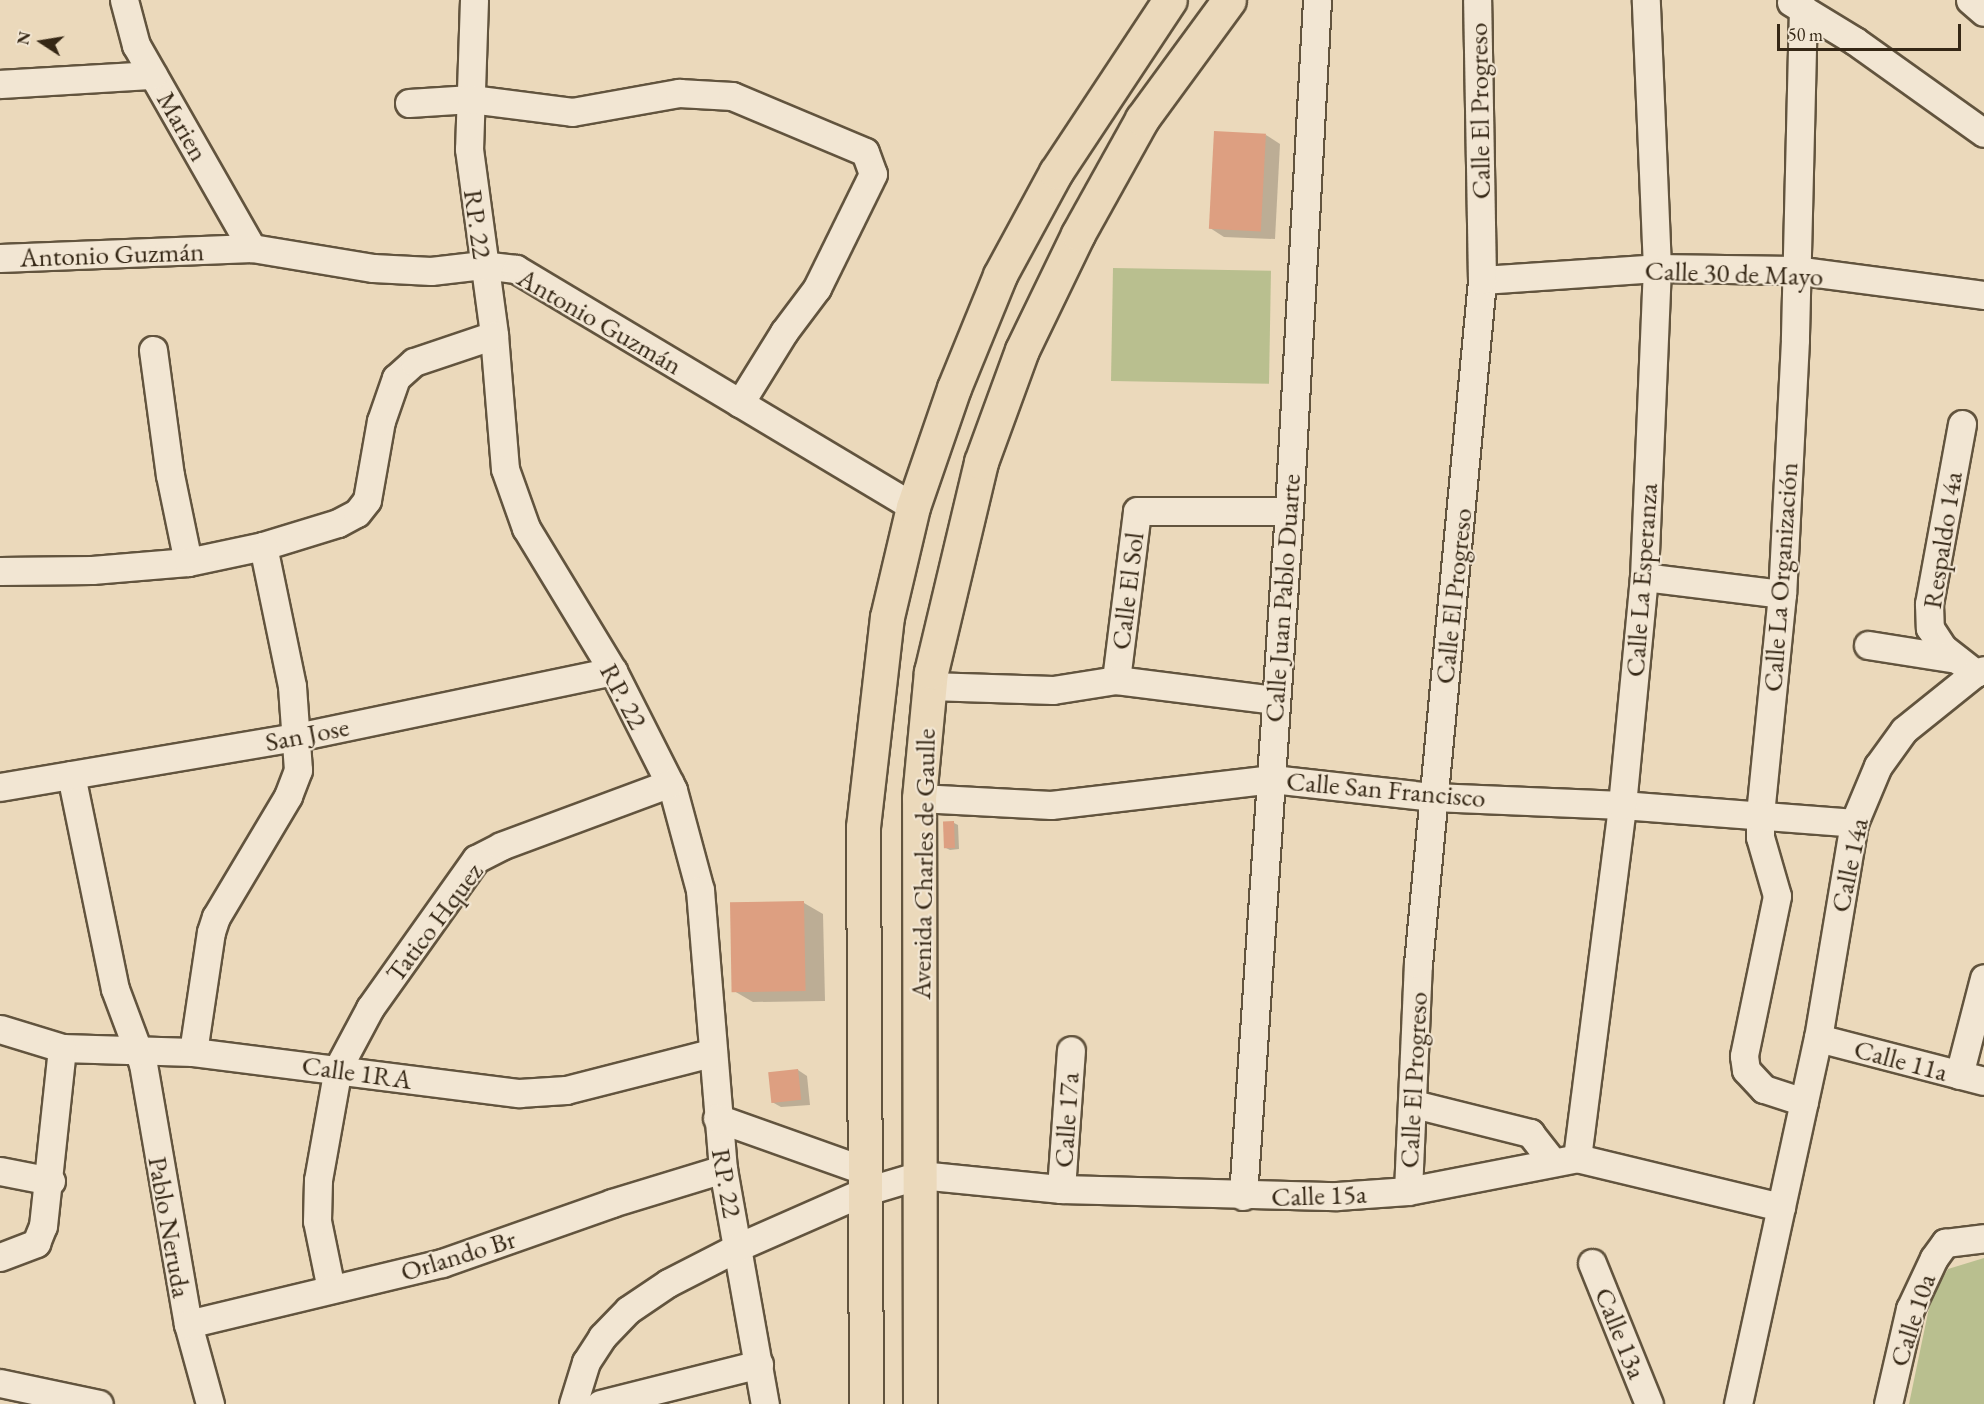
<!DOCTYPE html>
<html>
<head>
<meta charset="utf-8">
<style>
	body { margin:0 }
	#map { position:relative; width:1984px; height:1404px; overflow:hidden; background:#ebd9bb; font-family:"EB Garamond",serif }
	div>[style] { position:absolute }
	.green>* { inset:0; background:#b9bf8f; transform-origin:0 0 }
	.shadow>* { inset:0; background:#0003 }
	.building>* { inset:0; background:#dd9f81; transform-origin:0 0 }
	.roads { filter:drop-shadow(2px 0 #62543e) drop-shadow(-2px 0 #62543e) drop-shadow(0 2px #62543e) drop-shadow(0 -2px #62543e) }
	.minor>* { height:27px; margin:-13.5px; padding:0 13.5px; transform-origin:13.5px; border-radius:13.5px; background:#f2e6d3 }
	.primary>* { height:33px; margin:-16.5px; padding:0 16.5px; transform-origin:16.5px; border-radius:16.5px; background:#ebd9bb }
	span { translate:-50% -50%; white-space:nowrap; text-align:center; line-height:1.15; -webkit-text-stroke:4.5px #f2e6d3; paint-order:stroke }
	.street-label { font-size:27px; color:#352715 }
	.north { position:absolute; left:12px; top:12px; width:60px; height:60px; -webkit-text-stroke:4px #f2e6d3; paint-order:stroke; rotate:282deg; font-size:16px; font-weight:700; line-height:24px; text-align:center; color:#352715 }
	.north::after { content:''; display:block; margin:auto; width:21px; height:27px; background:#352715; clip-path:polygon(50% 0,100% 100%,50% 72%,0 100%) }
	.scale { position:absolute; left:1777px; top:24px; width:184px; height:27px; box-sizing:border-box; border:3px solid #352715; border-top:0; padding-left:8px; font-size:18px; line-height:21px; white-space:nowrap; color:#352715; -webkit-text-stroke:4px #f2e6d3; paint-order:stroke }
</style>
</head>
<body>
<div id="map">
	<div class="green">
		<div style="left:1113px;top:268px;width:158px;height:113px;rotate:1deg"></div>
		<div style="clip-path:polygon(1984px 1258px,1984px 1404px,1909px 1404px,1930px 1303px,1939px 1285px,1948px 1269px)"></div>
	</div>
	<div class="shadow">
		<div style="clip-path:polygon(1266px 135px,1280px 144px,1275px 239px,1224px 237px,1210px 228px)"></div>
		<div style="clip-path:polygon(954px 823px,958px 825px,959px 849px,950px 850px,946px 848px)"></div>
		<div style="clip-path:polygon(804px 903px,823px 914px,825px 1001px,753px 1002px,734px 991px)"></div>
		<div style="clip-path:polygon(798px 1070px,807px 1076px,810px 1105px,781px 1107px,772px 1102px)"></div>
	</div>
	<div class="building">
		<div style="left:1214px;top:131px;width:52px;height:98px;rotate:3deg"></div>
		<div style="left:954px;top:821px;width:27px;height:11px;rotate:88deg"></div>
		<div style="left:804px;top:901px;width:90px;height:74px;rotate:89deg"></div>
		<div style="left:798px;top:1069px;width:31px;height:30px;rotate:84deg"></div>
	</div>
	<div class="roads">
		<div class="minor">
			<div style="left:124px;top:0;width:47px;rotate:75.1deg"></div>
			<div style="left:136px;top:45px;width:234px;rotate:60.3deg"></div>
			<div style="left:474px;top:0;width:149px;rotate:91.9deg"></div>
			<div style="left:469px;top:149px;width:188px;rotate:82.3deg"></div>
			<div style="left:494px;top:335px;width:134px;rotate:85.3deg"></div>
			<div style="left:505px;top:469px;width:63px;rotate:70.4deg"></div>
			<div style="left:526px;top:528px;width:167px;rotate:58.7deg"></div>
			<div style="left:613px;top:671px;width:133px;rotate:63.2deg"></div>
			<div style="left:673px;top:790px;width:104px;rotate:74.9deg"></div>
			<div style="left:700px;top:890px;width:280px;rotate:85.3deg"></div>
			<div style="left:723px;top:1169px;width:239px;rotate:79.9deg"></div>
			<div style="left:1970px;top:0;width:18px;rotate:41deg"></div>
			<div style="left:1791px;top:2px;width:75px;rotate:31.4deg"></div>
			<div style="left:1855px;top:41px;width:158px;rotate:35.5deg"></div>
			<div style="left:1803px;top:8px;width:332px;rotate:91.4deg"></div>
			<div style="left:1795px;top:340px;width:254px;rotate:92.9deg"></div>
			<div style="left:1782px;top:594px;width:221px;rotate:95.7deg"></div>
			<div style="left:1760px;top:814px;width:23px;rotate:90deg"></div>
			<div style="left:1760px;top:837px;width:61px;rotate:73.9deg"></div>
			<div style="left:1777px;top:896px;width:163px;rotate:101.7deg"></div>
			<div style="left:1744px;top:1056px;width:14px;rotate:82deg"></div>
			<div style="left:1746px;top:1070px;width:26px;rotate:47deg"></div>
			<div style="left:1764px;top:1089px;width:42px;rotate:18deg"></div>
			<div style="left:0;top:84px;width:153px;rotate:-3.4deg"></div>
			<div style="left:409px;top:103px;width:62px;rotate:-3.7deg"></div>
			<div style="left:471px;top:99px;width:102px;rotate:7.3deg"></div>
			<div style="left:572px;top:112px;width:109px;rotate:-10.1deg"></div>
			<div style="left:679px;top:93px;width:53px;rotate:3.2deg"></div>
			<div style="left:732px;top:96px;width:144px;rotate:22.8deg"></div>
			<div style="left:865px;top:152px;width:23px;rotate:70deg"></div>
			<div style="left:873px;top:174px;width:127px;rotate:116.2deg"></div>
			<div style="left:817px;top:288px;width:55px;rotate:126.9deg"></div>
			<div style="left:784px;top:332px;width:84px;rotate:121.8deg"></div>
			<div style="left:0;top:258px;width:252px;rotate:-2.3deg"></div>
			<div style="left:252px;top:248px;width:123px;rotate:9.4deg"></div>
			<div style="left:373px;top:268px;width:58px;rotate:3deg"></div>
			<div style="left:431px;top:271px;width:52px;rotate:-6.6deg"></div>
			<div style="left:483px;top:265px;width:33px;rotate:7deg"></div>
			<div style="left:516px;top:269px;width:463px;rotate:30.9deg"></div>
			<div style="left:1482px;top:280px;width:175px;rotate:-3.9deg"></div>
			<div style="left:1657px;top:268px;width:137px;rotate:0.8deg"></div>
			<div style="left:1794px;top:270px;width:192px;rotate:7.5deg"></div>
			<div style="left:153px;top:350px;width:126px;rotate:82.3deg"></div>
			<div style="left:170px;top:475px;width:89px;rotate:78.3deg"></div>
			<div style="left:1962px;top:424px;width:183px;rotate:100.4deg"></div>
			<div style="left:1929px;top:604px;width:24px;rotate:88deg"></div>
			<div style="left:1930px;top:628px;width:24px;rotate:57deg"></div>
			<div style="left:1943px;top:648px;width:41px;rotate:38deg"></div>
			<div style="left:0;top:571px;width:92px;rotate:-0.6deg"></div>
			<div style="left:92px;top:570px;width:96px;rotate:-4.8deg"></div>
			<div style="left:188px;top:562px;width:77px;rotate:-12deg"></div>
			<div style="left:263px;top:546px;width:78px;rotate:-17deg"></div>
			<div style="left:338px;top:523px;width:21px;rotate:-28deg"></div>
			<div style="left:357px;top:513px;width:16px;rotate:-52deg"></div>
			<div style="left:367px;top:500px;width:80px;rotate:-80deg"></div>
			<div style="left:381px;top:421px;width:46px;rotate:-70.8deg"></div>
			<div style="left:396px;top:378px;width:24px;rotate:-42deg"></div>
			<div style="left:414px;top:362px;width:84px;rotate:-18.6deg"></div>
			<div style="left:1644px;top:577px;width:139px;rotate:7deg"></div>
			<div style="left:1868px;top:645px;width:89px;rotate:9deg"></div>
			<div style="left:1116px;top:680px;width:170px;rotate:-82.9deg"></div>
			<div style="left:1137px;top:511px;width:152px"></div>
			<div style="left:929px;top:686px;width:124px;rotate:1.8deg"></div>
			<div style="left:1053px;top:690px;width:64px;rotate:-9deg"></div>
			<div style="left:1116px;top:680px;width:159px;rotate:7.2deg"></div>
			<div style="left:71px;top:775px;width:218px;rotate:78.4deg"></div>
			<div style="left:115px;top:989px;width:80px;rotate:69.5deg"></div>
			<div style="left:143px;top:1064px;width:264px;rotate:80.2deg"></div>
			<div style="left:188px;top:1324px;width:83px;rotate:74.6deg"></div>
			<div style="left:0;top:787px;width:301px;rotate:-9.6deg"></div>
			<div style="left:297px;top:737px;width:323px;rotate:-11.8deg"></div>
			<div style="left:919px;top:798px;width:132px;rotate:3deg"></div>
			<div style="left:1051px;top:805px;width:223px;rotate:-6.7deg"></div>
			<div style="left:1272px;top:779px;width:162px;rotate:6.4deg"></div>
			<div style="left:1433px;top:797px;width:189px;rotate:2.4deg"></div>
			<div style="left:1622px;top:805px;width:233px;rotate:4.4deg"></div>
			<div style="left:0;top:1029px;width:65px;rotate:17deg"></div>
			<div style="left:62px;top:1048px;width:131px;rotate:1.7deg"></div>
			<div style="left:193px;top:1052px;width:329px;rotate:7.2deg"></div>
			<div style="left:519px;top:1093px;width:47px;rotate:-3.7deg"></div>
			<div style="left:566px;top:1090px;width:150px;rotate:-14.3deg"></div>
			<div style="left:1818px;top:1038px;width:171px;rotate:14.5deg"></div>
			<div style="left:193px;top:1052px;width:121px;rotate:-81.5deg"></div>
			<div style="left:211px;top:932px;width:16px;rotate:-72deg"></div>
			<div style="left:216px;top:917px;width:141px;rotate:-59.2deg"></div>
			<div style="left:288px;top:796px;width:28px;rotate:-69deg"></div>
			<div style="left:298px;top:770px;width:84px;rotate:-94.1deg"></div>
			<div style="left:292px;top:686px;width:143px;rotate:-101.7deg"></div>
			<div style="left:1959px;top:1075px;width:100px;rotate:-75.5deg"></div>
			<div style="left:1414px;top:1104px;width:120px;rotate:14deg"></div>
			<div style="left:1530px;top:1133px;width:37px;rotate:52deg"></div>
			<div style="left:717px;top:1118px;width:155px;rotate:19.6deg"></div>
			<div style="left:1577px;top:1158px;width:356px;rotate:-82.7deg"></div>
			<div style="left:1622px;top:805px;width:229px;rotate:-84.5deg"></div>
			<div style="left:1644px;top:577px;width:309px;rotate:-87.6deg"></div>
			<div style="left:1657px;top:268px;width:268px;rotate:-92.4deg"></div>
			<div style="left:0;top:1171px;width:52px;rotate:11.1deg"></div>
			<div style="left:1061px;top:1189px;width:139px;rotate:-85.9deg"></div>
			<div style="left:1408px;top:1191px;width:227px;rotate:-87.5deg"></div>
			<div style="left:1418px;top:964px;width:687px;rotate:-84.65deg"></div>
			<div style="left:1482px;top:280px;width:280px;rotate:-91deg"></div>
			<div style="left:1243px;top:1196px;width:687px;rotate:-86.16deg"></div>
			<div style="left:1289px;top:511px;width:512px;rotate:-86.86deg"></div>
			<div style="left:0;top:1257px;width:39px;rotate:-21deg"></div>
			<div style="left:36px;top:1243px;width:18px;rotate:-68deg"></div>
			<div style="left:43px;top:1226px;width:179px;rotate:-83.9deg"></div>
			<div style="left:1592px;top:1263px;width:152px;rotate:68deg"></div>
			<div style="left:331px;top:1289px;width:69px;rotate:-101.6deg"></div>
			<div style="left:317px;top:1221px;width:41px;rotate:-88.6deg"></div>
			<div style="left:318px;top:1180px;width:114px;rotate:-79.9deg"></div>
			<div style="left:338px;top:1068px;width:68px;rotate:-61.9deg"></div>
			<div style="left:370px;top:1008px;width:183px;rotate:-54.6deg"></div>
			<div style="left:476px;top:859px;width:28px;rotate:-27deg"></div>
			<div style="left:501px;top:846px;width:180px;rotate:-20.4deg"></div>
			<div style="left:188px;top:1324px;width:261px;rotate:-13.5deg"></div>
			<div style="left:442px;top:1263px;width:180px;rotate:-19.4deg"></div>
			<div style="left:612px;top:1203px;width:116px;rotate:-17deg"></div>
			<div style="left:0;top:1383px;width:101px;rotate:12deg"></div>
			<div style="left:573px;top:1404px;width:44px;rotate:-72.8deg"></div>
			<div style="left:586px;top:1362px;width:30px;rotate:-57deg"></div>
			<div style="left:602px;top:1337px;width:37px;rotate:-46deg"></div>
			<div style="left:628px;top:1310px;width:48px;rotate:-34deg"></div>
			<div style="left:668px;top:1283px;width:79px;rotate:-27.2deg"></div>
			<div style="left:738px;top:1247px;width:137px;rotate:-23.7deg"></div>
			<div style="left:863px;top:1192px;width:59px;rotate:-16.6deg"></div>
			<div style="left:920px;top:1175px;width:142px;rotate:5.7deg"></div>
			<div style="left:1061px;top:1189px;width:276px;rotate:1.5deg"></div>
			<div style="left:1337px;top:1196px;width:71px;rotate:-4deg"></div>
			<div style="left:1408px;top:1191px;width:172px;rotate:-11deg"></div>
			<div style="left:1577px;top:1158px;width:210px;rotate:13.5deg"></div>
			<div style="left:600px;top:1404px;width:164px;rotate:-14.1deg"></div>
			<div style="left:1738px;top:1404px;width:375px;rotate:-77.7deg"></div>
			<div style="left:1818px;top:1038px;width:218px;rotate:-80.5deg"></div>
			<div style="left:1854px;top:823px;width:62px;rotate:-67.2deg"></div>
			<div style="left:1878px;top:766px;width:44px;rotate:-54.2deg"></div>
			<div style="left:1904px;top:730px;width:91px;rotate:-38.8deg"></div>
			<div style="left:1975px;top:673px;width:9px;rotate:-18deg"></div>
			<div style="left:1888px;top:1404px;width:98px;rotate:-77deg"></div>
			<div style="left:1910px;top:1309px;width:56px;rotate:-64.8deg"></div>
			<div style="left:1934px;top:1258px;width:19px;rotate:-54deg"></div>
			<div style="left:1945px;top:1243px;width:39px;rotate:-7deg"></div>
		</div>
		<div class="primary">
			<div style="left:866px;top:1404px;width:577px;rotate:-90.3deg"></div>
			<div style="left:863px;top:827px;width:211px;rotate:-83.5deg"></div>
			<div style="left:887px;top:617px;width:113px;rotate:-76.7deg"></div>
			<div style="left:913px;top:507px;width:126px;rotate:-71deg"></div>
			<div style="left:954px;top:388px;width:122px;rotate:-67.8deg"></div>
			<div style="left:1000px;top:275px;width:117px;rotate:-61.5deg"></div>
			<div style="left:1056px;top:172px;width:206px;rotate:-56.5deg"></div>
			<div style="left:920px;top:1404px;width:606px;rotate:-90.09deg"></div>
			<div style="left:919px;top:798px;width:127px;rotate:-84.6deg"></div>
			<div style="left:931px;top:672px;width:216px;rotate:-76.6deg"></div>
			<div style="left:981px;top:462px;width:119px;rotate:-69.9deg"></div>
			<div style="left:1022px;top:350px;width:129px;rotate:-64.2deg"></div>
			<div style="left:1078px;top:234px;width:132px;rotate:-60.9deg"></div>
			<div style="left:1142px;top:119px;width:147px;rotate:-53.8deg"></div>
		</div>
	</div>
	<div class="street-label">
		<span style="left:1479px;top:111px;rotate:-91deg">Calle El Progreso</span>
		<span style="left:183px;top:126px;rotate:60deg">Marien</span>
		<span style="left:478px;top:224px;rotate:82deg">RP. 22</span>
		<span style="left:112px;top:254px;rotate:-2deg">Antonio Guzmán</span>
		<span style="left:1734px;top:273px;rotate:2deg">Calle 30 de Mayo</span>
		<span style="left:600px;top:321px;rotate:30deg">Antonio Guzmán</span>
		<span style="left:1942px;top:540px;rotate:-81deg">Respaldo 14a</span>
		<span style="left:1780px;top:577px;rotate:-86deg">Calle La Organización</span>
		<span style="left:1641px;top:580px;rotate:-86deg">Calle La Esperanza</span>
		<span style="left:1127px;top:591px;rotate:-83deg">Calle El Sol</span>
		<span style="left:1453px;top:596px;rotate:-84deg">Calle El Progreso</span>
		<span style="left:1282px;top:598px;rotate:-86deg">Calle Juan Pablo Duarte</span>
		<span style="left:624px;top:696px;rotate:62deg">RP. 22</span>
		<span style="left:307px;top:734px;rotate:-11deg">San Jose</span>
		<span style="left:1386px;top:789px;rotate:5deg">Calle San Francisco</span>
		<span style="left:923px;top:864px;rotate:-89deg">Avenida Charles de Gaulle</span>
		<span style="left:1849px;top:865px;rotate:-78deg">Calle 14a</span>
		<span style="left:434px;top:922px;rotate:-53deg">Tatico Hquez</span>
		<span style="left:1901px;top:1060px;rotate:15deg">Calle 11a</span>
		<span style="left:357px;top:1072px;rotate:8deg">Calle 1RA</span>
		<span style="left:1413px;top:1080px;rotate:-87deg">Calle El Progreso</span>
		<span style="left:1066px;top:1120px;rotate:-86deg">Calle 17a</span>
		<span style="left:727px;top:1183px;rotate:80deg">RP. 22</span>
		<span style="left:1319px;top:1195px;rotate:-2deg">Calle 15a</span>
		<span style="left:170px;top:1227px;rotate:80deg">Pablo Neruda</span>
		<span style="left:458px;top:1255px;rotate:-17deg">Orlando Br</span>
		<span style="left:1912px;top:1320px;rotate:-72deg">Calle 10a</span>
		<span style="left:1621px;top:1333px;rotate:68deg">Calle 13a</span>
	</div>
	<div class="north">N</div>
	<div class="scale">50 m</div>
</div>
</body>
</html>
